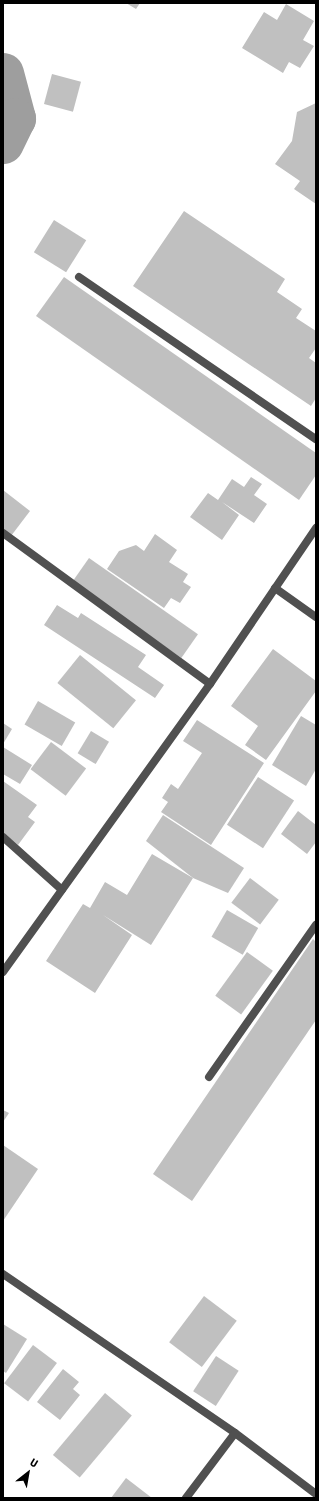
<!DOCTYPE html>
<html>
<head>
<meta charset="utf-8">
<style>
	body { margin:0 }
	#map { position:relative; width:319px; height:1501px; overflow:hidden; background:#fff; font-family:"Asap Condensed",sans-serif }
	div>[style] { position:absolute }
	.river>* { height:41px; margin:-20.5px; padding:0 20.5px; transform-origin:20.5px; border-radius:20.5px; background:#9e9e9e }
	.building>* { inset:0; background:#c0c0c0; transform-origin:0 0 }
	.minor>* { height:8px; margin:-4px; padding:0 4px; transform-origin:4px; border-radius:4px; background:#505050 }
	.tertiary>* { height:8px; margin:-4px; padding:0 4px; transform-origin:4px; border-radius:4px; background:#505050 }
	span { translate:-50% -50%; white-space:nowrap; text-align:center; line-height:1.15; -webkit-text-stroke:4px #fff; paint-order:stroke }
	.frame { position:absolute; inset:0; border:4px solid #000; pointer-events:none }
	.north { position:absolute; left:8px; top:1453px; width:40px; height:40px; -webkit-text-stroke:3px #fff; paint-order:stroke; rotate:31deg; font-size:11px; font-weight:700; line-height:16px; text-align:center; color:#000 }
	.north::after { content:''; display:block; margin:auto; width:14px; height:18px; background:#000; clip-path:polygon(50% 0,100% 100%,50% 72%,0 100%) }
</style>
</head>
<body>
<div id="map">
	<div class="river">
		<div style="left:3px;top:73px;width:47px;rotate:75.1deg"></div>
		<div style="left:15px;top:118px;width:28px;rotate:116deg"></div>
	</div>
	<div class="building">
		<div style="clip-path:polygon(126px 3px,140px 3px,136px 9px)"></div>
		<div style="clip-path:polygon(286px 4px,314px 21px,303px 40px,314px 46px,300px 68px,289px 62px,283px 73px,242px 48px,264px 12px,277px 20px)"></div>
		<div style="left:52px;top:74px;width:30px;height:31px;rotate:15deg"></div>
		<div style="clip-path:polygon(316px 103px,316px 204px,294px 189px,300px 181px,275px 164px,292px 141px,297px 112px)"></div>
		<div style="clip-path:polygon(184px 211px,285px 279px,277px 292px,302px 309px,296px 318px,316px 331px,316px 348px,309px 358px,316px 363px,316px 398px,311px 406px,133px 286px)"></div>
		<div style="left:54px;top:220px;width:38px;height:38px;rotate:32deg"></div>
		<div style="clip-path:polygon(64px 277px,316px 453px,316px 475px,299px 500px,36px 316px)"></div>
		<div style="clip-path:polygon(251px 477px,262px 484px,254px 495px,267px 504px,254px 523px,222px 502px,239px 515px,222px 540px,190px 517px,208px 493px,218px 500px,232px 479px,244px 487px)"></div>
		<div style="clip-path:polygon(3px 490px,30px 511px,11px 536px,3px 530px)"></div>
		<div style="clip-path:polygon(155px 534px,177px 550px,169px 562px,188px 574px,183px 582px,191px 587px,180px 603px,171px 598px,164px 608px,107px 569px,119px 551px,136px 545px,144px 551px)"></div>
		<div style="left:89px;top:558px;width:133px;height:29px;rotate:35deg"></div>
		<div style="clip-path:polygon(57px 605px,78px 618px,81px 613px,146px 655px,138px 667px,164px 685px,155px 698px,44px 625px)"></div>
		<div style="clip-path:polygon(273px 649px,316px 681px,316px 691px,266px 760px,245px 745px,258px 726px,231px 706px)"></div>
		<div style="left:80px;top:655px;width:72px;height:36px;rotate:39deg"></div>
		<div style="left:38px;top:701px;width:43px;height:27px;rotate:30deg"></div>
		<div style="clip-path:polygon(301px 716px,316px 725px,316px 769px,306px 786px,272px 765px)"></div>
		<div style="clip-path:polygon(197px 720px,264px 763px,211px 845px,161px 812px,168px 802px,162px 798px,171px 784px,178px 789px,202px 753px,183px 741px)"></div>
		<div style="clip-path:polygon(3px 723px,12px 729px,3px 744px)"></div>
		<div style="left:91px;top:731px;width:21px;height:26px;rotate:31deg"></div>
		<div style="left:51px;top:742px;width:44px;height:34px;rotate:37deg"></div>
		<div style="clip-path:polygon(3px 747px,32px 765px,20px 784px,3px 774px)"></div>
		<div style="left:258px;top:777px;width:43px;height:57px;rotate:33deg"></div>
		<div style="clip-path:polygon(3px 781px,37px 805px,28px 817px,35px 822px,18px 845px,3px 832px)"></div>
		<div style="clip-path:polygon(298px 811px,316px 825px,316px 842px,307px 854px,281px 834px)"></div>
		<div style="clip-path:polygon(163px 815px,244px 868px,228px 893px,193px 878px,146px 841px)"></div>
		<div style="clip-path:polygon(152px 854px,193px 878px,151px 945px,103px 915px,132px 935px,95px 993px,46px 961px,83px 904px,90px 908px,105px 882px,127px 895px)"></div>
		<div style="left:250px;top:878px;width:36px;height:31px;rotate:37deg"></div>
		<div style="left:227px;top:910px;width:36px;height:31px;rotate:30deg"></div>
		<div style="clip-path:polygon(313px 939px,316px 942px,316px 1020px,192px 1201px,153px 1174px)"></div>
		<div style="left:247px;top:952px;width:32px;height:54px;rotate:36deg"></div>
		<div style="clip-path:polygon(3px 1110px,9px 1113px,3px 1122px)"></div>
		<div style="clip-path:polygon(3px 1145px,38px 1169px,3px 1221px)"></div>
		<div style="left:204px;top:1296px;width:41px;height:58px;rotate:37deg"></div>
		<div style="clip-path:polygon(3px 1324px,27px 1339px,6px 1373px,3px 1371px)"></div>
		<div style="left:33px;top:1345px;width:30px;height:48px;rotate:37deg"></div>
		<div style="left:216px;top:1356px;width:27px;height:42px;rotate:33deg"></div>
		<div style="clip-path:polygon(63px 1369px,79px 1382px,73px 1389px,80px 1395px,60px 1420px,37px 1402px)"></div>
		<div style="left:105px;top:1393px;width:35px;height:81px;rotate:40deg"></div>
		<div style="clip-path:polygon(126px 1478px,152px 1498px,111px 1498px)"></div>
	</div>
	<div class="minor">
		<div style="left:79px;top:277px;width:287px;rotate:34.4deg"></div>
		<div style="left:3px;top:533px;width:256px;rotate:36.1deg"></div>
		<div style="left:275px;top:588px;width:50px;rotate:35.3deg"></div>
		<div style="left:3px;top:837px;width:79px;rotate:41.9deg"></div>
		<div style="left:209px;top:1077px;width:186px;rotate:-54.9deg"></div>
		<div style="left:3px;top:1274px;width:281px;rotate:34.4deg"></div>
		<div style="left:235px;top:1433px;width:101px;rotate:37deg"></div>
		<div style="left:186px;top:1498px;width:81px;rotate:-53deg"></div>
	</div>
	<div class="tertiary">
		<div style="left:3px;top:972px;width:355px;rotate:-54.3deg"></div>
		<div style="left:210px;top:684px;width:189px;rotate:-55.8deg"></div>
	</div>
	<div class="frame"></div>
	<div class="north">U</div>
</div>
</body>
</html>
